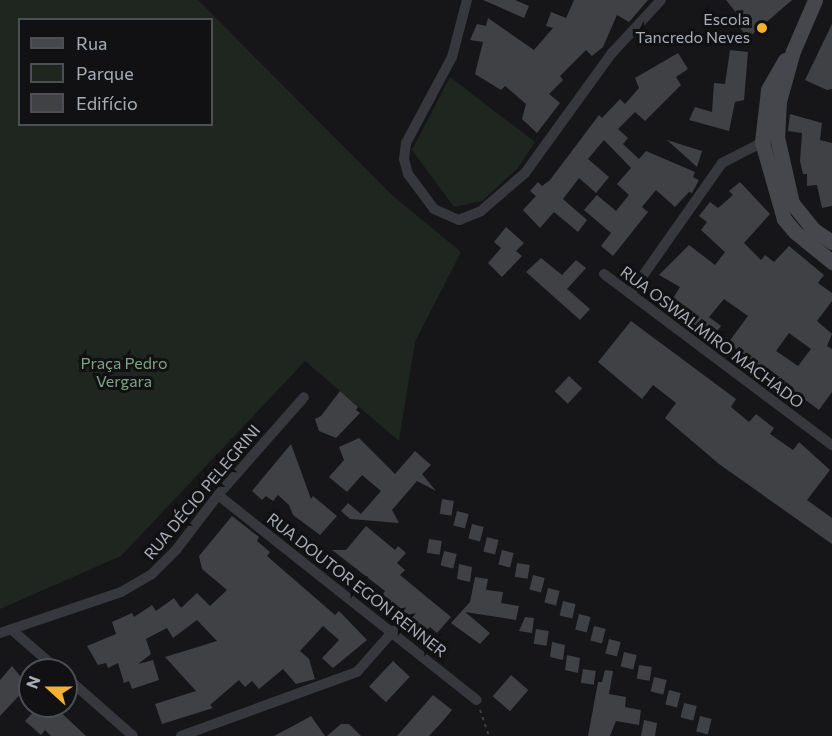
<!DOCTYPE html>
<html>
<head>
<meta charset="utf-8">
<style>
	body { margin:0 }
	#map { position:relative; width:832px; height:736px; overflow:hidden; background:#161618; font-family:Commissioner,sans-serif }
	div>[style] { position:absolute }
	.green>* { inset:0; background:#1e261f }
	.building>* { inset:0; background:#404145; transform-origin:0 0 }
	.path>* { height:2px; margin-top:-1px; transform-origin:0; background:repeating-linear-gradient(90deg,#3d3f44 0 3px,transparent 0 7.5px) }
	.street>* { height:10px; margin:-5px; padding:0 5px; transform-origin:5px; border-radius:5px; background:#37383d }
	.secondary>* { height:15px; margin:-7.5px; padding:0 7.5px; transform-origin:7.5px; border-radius:7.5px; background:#45474d }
	.dots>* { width:16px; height:16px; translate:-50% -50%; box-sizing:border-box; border:3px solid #111113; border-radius:50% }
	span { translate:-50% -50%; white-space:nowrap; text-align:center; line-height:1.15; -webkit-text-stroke:6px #111113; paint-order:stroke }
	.poi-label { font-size:16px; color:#a8adb8 }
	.right { translate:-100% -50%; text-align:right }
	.street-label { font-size:16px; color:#a8adb8 }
	.park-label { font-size:16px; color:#7fa381 }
	.legend { position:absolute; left:18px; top:18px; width:195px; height:108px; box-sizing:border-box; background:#111113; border:2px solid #4d4f55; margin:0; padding:8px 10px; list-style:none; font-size:18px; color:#a8adb8 }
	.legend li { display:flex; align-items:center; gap:12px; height:30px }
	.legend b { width:30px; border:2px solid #4d4f55 }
	.north { position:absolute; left:18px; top:658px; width:60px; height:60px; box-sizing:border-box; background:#111113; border:2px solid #4d4f55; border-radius:50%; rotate:291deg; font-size:16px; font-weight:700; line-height:24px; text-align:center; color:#a8adb8 }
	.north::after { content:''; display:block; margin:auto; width:21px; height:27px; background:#f2b134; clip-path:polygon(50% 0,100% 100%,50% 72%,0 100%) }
</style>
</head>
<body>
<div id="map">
	<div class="green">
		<div style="clip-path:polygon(evenodd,0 0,198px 0,392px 195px,461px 252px,415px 342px,399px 441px,305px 361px,121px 556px,0 609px,0 0,20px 20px,212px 20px,212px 124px,20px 124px,20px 20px)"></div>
		<div style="clip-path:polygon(450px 77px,535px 142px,518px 168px,482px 201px,454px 207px,412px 150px)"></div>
	</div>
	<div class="building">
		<div style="clip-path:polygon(483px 0,515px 0,529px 6px,524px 18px)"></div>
		<div style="clip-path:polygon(574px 0,648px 0,629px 22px,617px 15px,603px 47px,592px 56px,586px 50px,560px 76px,563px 80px,549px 94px,560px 103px,537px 133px,522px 119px,526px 104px,505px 86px,501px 90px,475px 74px,483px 42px,470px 40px,477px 24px,486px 26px,488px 18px,534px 50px,553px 28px,546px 26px,551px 12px,566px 18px)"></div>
		<div style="clip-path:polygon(726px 0,792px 0,748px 38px,737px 24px,742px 20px)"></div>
		<div style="clip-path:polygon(832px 24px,832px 89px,827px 90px,805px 80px)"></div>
		<div style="clip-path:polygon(730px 50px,748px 52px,744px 100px,735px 102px,729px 131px,689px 120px,695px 107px,712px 112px,714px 83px,725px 84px)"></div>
		<div style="clip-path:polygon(678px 53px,688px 69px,676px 77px,681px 85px,645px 121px,635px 112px,618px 129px,628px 138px,623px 144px,639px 159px,646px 151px,695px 172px,693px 177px,699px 180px,692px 193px,689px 192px,675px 207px,656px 190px,642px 207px,648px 212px,613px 256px,601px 246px,611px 233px,584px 210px,597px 195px,616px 211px,629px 195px,617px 184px,631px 168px,604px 140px,588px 159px,609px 177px,596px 193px,579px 178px,563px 199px,587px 220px,578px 232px,554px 212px,540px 228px,523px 210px,536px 196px,530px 191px,538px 182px,542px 186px,550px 180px,599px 115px,602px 118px,620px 99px,625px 104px,639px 88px,635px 78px)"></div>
		<div style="clip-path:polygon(790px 114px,822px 123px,820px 140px,832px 143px,832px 206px,822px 208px,817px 185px,807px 186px,807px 174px,803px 174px,800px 161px,802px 133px,788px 131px)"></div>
		<div style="clip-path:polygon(667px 140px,702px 151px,697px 167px)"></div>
		<div style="clip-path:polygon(evenodd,740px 182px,770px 214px,744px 243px,761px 260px,765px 255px,774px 262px,789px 246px,824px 275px,818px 283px,832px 293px,832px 301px,817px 321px,832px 334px,827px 346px,832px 349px,832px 392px,819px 410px,728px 343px,748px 316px,724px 299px,709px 317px,721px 326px,712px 338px,669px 305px,680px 287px,659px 275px,689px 245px,715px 265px,725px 252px,701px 230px,707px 222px,699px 216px,710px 202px,718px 208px,733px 195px,729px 191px,740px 182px,789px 333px,811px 349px,798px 366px,776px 351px,789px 333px)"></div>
		<div style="clip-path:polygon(506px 227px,524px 243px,516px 251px,522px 256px,502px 277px,488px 263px,501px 248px,494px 242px)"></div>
		<div style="clip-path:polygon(541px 258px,562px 275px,576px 260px,586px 268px,567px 289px,590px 309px,580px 320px,526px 272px)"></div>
		<div style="clip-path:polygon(631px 321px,736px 399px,731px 407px,749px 422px,756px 414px,774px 428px,770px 434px,793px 450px,799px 442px,830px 470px,807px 500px,832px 518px,832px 544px,719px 464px,665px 418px,676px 403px,653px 385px,642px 399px,598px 362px)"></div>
		<div style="left:569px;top:376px;width:18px;height:21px;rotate:43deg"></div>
		<div style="clip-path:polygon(340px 391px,358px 407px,356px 410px,360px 413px,336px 438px,319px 431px,315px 419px,321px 416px)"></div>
		<div style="clip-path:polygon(359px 438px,395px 474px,415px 451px,431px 465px,422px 474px,436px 491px,417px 481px,392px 510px,399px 523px,350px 519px,341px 511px,348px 503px,361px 514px,381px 491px,362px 475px,347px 492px,329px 477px,344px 460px,339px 447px)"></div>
		<div style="clip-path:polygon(291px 444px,311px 499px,313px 496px,337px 516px,320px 535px,293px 515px,289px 505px,278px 495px,273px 501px,266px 496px,262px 500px,252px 491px)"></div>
		<div style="left:442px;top:499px;width:12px;height:15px;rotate:9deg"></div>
		<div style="left:457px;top:511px;width:12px;height:15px;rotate:14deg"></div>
		<div style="clip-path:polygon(232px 516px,259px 537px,257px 541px,270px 552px,267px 556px,335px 615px,339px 611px,367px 640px,333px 668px,322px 658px,339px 640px,323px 626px,300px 651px,309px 659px,315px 679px,296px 684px,283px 669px,259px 689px,252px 681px,245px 687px,239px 680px,210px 705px,213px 708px,162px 724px,155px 704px,196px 691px,165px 657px,217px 641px,197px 620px,173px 638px,167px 628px,146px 639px,151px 654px,138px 664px,153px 660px,159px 680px,132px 689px,129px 681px,124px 683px,118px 663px,108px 668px,106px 663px,98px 665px,87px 646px,116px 634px,112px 622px,132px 613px,134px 617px,152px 605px,156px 611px,174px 598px,181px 608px,197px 593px,210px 606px,227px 590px,202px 569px,199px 556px)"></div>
		<div style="left:472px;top:524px;width:12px;height:15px;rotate:14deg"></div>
		<div style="clip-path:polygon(366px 526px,395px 550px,398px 546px,406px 553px,397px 563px,405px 570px,400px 575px,451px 617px,437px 633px,430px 627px,426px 631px,413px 622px,394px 606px,383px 594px,385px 591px,332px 550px,346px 550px)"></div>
		<div style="left:487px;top:537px;width:12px;height:15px;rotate:14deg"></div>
		<div style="left:429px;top:539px;width:13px;height:14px;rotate:9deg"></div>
		<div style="left:502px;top:550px;width:12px;height:15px;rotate:14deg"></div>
		<div style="left:444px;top:551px;width:13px;height:15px;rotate:13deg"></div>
		<div style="left:517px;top:563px;width:13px;height:14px;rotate:9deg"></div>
		<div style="clip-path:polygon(459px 564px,472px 567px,470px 582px,457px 579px)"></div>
		<div style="left:533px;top:575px;width:12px;height:15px;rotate:14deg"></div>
		<div style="clip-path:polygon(475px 577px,488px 579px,486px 590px,503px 592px,501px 603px,519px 606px,516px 620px,465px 612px,490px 633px,480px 644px,451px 623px,470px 602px)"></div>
		<div style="left:548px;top:588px;width:12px;height:15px;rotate:14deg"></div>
		<div style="left:563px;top:601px;width:13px;height:15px;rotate:13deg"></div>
		<div style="left:579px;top:614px;width:12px;height:16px;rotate:14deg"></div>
		<div style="clip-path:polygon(525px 617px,534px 618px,532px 633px,519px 631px)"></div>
		<div style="left:594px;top:626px;width:12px;height:15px;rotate:14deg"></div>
		<div style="left:536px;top:629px;width:13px;height:15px;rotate:9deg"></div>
		<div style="left:609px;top:639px;width:12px;height:15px;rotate:14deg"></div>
		<div style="clip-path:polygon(552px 642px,565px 645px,563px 660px,550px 657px)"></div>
		<div style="left:624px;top:652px;width:13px;height:15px;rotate:13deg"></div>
		<div style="clip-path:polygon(567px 655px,580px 658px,578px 673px,565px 670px)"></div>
		<div style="left:393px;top:661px;width:23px;height:35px;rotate:43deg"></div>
		<div style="left:639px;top:665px;width:13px;height:14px;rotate:9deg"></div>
		<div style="clip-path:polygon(12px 666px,28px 686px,0 716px,0 680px)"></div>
		<div style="left:583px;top:669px;width:13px;height:14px;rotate:9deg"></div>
		<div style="clip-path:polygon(605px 670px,613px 671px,609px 694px,626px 697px,625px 707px,641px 710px,639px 725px,616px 721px,610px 736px,588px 736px,598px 682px,602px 682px)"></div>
		<div style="left:511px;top:675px;width:23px;height:28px;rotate:41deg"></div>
		<div style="left:654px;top:677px;width:13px;height:15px;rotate:13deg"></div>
		<div style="left:669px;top:690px;width:12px;height:15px;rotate:14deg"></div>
		<div style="clip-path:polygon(433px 695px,452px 710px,442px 722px,429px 736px,397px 736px)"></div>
		<div style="left:684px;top:703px;width:13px;height:15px;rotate:13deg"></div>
		<div style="clip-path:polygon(39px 706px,54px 706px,86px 736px,51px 736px,45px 730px,41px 735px,25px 721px)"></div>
		<div style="clip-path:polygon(311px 716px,325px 736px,274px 736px,304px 720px)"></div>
		<div style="left:700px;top:716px;width:12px;height:16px;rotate:14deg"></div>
		<div style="clip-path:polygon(644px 720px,657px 723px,655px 736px,641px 736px)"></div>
		<div style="clip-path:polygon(341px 724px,349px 724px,361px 736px,327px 736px)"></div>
	</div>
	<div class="path">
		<div style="left:480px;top:710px;width:28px;rotate:71deg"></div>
	</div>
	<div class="street">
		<div style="left:467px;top:0;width:59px;rotate:104.7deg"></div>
		<div style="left:452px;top:57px;width:98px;rotate:118.1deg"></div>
		<div style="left:406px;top:143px;width:16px;rotate:97deg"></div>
		<div style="left:404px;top:159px;width:16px;rotate:75deg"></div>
		<div style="left:408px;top:174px;width:44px;rotate:53.4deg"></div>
		<div style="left:434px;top:209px;width:27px;rotate:24deg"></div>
		<div style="left:459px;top:220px;width:24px;rotate:-22deg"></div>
		<div style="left:481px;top:211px;width:58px;rotate:-40.8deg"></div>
		<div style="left:525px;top:173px;width:148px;rotate:-54.1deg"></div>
		<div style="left:612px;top:53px;width:72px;rotate:-47.2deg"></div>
		<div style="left:604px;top:274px;width:285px;rotate:36.9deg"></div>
		<div style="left:630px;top:294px;width:160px;rotate:-54.9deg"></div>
		<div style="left:722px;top:163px;width:51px;rotate:-27.1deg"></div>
		<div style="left:218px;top:495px;width:330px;rotate:38.4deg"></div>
		<div style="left:12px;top:630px;width:61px;rotate:41deg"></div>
		<div style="left:0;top:633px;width:128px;rotate:-18.7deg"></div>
		<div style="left:121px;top:592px;width:34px;rotate:-30deg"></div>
		<div style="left:151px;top:575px;width:35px;rotate:-45deg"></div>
		<div style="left:176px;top:550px;width:69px;rotate:-52.6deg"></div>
		<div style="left:218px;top:495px;width:130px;rotate:-48.7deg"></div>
		<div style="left:66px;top:677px;width:89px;rotate:41.4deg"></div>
		<div style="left:181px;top:736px;width:187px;rotate:-20deg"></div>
		<div style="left:357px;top:672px;width:55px;rotate:-48.7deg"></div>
	</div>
	<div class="secondary">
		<div style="left:815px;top:0;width:56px;rotate:113.3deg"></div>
		<div style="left:793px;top:51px;width:52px;rotate:105.6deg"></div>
		<div style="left:779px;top:101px;width:36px;rotate:93deg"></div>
		<div style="left:777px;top:137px;width:68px;rotate:77.2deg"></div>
		<div style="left:792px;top:203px;width:35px;rotate:51deg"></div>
		<div style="left:814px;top:230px;width:22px;rotate:34deg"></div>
		<div style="left:785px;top:60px;width:34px;rotate:120deg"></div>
		<div style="left:768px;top:90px;width:52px;rotate:96.6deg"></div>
		<div style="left:762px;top:142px;width:80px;rotate:74.1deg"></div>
		<div style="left:784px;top:219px;width:17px;rotate:50deg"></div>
		<div style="left:795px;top:232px;width:48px;rotate:39deg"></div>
	</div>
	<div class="dots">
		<div style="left:762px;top:28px;background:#f2b134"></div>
	</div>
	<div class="poi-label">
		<span class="right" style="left:750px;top:28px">Escola<br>Tancredo Neves</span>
	</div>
	<div class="street-label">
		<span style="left:712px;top:337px;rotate:37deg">RUA OSWALMIRO MACHADO</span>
		<span style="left:202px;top:492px;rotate:-50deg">RUA DÉCIO PELEGRINI</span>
		<span style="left:357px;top:585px;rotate:38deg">RUA DOUTOR EGON RENNER</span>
	</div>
	<div class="park-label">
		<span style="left:124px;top:372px">Praça Pedro<br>Vergara</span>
	</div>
	<ul class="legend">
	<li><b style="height:8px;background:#45474d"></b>Rua</li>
	<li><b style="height:16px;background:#1e261f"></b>Parque</li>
	<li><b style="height:16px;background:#404145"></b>Edifício</li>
	</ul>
	<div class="north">N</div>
</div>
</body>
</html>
